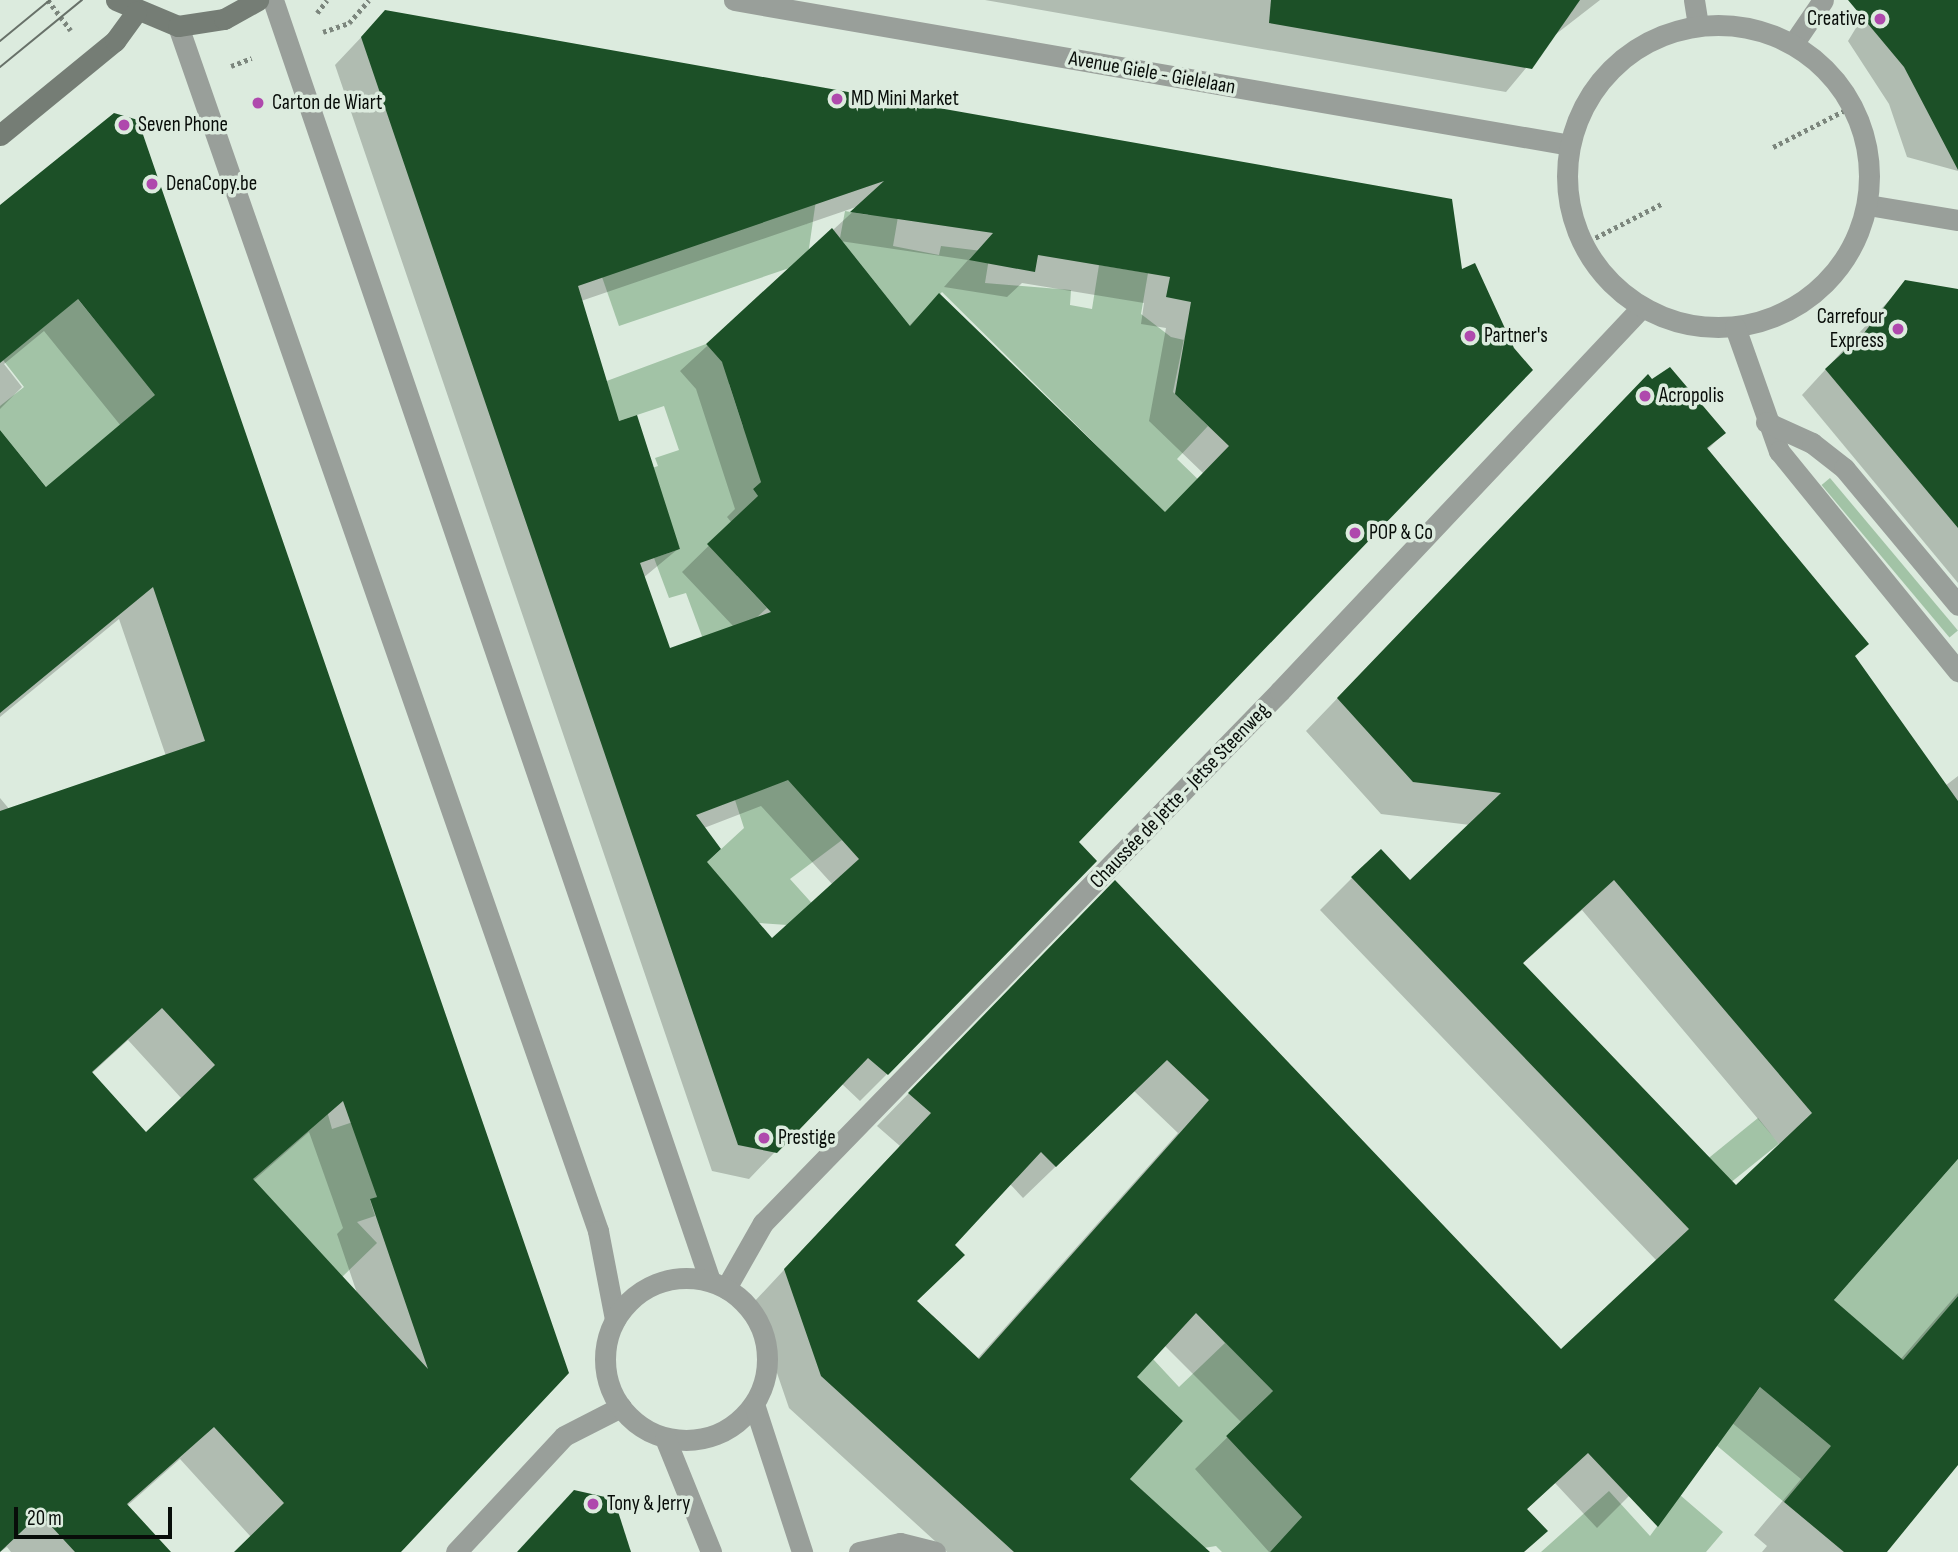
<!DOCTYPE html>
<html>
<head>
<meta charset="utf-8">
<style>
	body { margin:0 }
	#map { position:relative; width:1958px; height:1552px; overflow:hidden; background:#dcebde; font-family:"Sofia Sans Condensed",sans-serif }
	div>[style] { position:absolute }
	.green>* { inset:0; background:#a2c3a6; transform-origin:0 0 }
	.shadow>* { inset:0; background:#0003 }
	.building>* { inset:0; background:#1c5027 }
	.path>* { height:4.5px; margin-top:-2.25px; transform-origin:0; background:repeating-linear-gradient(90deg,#7c867d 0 3.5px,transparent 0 7px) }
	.minor>* { height:21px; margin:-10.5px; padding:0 10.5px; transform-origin:10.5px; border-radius:10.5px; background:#999f9a }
	.tertiary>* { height:21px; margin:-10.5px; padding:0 10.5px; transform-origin:10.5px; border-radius:10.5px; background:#999f9a }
	.tertiary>.ring { margin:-10.5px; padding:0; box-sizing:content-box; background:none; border:21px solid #999f9a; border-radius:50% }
	.secondary>* { height:21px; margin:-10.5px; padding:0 10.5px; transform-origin:10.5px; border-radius:10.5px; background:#757d75 }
	.tram>* { height:2px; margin:-1px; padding:0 1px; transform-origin:1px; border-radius:1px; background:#687169 }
	.dots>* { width:19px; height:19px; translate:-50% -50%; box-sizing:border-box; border:4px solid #dcebde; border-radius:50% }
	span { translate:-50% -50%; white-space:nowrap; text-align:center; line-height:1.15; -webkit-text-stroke:7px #dcebde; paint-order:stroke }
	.poi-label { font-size:21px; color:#080d09 }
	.right { translate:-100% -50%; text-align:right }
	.left { translate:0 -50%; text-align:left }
	.street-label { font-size:21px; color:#080d09 }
	.scale { position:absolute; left:14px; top:1507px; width:158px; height:32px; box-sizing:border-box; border:4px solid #080d09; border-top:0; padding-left:9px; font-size:21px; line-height:24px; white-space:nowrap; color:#080d09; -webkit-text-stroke:5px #dcebde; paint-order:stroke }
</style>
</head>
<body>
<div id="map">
	<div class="green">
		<div style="clip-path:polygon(816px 200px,807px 262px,619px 326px,602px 277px)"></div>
		<div style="clip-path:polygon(870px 206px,899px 211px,893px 246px,939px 255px,941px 246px,990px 252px,985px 283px,1071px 290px,1070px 305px,1092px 309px,1099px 265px,1148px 273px,1141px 314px,1171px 337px,1184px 340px,1186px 329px,1173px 392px,1208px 426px,1177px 459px,1207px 488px,1174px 522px,942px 292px,910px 326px,840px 238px,845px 211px,868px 215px)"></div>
		<div style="clip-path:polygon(76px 297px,151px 389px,176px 382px,73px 520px,0 430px,0 406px,24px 387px,3px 360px)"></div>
		<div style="clip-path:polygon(706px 344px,738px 380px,729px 384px,743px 427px,771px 417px,771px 473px,753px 489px,758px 496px,737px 576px,767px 608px,714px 656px,842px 840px,790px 879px,818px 910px,802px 926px,759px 923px,706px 863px,744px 828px,726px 772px,703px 639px,686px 593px,669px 598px,654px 558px,680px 549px,646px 470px,658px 466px,655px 458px,679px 450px,664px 406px,586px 432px,604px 382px)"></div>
		<div style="left:1830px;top:478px;width:199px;height:11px;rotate:50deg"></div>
		<div style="clip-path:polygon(327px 1111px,332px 1129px,365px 1118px,377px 1197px,370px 1200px,375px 1216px,357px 1222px,377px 1243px,341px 1278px,252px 1180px)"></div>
		<div style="left:1758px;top:1118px;width:33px;height:65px;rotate:51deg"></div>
		<div style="clip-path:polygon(1958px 1159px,1958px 1296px,1903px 1361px,1834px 1300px)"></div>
		<div style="clip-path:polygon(1179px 1295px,1265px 1301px,1226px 1343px,1273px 1391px,1226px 1436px,1302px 1517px,1270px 1552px,1222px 1552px,1216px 1546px,1180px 1552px,1178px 1523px,1130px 1479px,1183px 1421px,1167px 1406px,1090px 1493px,1056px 1465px,1153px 1359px,1179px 1387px,1225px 1343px)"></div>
		<div style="clip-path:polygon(1779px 1364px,1803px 1423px,1860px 1469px,1784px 1502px,1715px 1444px)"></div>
		<div style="clip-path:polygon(1609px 1491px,1650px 1536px,1680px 1495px,1723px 1532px,1706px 1552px,1541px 1552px)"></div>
	</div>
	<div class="shadow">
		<div style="clip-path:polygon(985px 0,1600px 0,1551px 38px,1506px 92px)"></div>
		<div style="clip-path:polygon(1873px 0,1958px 0,1958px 171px,1907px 157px,1889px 104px,1848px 41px)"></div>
		<div style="clip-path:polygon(evenodd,386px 11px,1461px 271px,1512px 349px,1076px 842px,887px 1074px,860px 1101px,841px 1083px,749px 1179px,712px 1171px,335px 65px,386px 11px,859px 206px,680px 371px,696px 389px,735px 509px,727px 517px,732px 523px,682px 572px,734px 627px,669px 650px,643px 578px,678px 549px,618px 424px,581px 301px,859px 206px,386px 11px,840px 241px,968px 260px,944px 287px,1007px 297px,1022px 283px,1144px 303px,1141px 324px,1166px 328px,1149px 421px,1204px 474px,1165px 514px,939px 296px,908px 327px,840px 241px,386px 11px,761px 806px,833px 885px,772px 941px,705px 863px,704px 828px,761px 806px)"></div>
		<div style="clip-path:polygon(evenodd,115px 115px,567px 1372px,400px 1552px,235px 1552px,251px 1537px,180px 1459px,127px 1506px,169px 1552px,11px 1552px,7px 1547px,0 1552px,0 798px,10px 810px,166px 756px,119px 619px,0 717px,0 433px,46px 490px,121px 426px,44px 331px,4px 364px,22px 387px,0 409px,0 207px,115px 115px,128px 1040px,182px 1099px,146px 1134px,91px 1074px,128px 1040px,115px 115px,309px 1132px,343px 1228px,337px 1234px,358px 1296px,252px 1182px,309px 1132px)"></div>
		<div style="clip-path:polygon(1906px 282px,1958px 291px,1958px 583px,1802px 395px)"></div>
		<div style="clip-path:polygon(evenodd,1616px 408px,1724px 433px,1707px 450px,1945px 786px,1958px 776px,1958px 1149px,1831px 1301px,1900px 1360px,1958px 1293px,1958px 1464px,1885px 1552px,1762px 1552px,1767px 1546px,1754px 1535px,1801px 1479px,1731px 1422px,1639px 1486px,1597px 1528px,1555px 1483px,1526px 1510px,1513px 1552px,1269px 1552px,1195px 1469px,1242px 1423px,1164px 1345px,1134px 1377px,1127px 1479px,1208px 1552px,947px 1552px,789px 1408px,753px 1303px,900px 1146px,877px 1126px,1083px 914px,1561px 1351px,1657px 1261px,1320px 910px,1352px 878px,1410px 883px,1470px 825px,1381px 814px,1306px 731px,1616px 408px,1582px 910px,1780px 1145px,1736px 1187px,1522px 964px,1582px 910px,1616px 408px,1134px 1091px,1178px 1133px,977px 1359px,915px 1302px,953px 1245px,1010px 1184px,1023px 1198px,1134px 1091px)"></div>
	</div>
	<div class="building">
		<div style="clip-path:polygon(1271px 0,1580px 0,1532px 69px,1269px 23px)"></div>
		<div style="clip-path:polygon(1848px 0,1958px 0,1958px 170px,1904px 67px)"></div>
		<div style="clip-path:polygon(evenodd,385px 10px,1452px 199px,1462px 269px,1475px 263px,1514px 348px,1533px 370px,1079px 842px,1097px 861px,888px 1075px,868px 1058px,777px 1153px,738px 1145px,617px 790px,361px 37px,385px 10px,884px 181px,850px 212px,993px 233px,969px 260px,1035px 272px,1038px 255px,1170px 277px,1166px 297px,1191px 302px,1175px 394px,1229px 446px,1165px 512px,939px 293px,910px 326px,832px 228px,706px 344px,722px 362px,761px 482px,753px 489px,758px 496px,707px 544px,771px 612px,670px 648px,640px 563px,680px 549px,637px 415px,619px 421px,578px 286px,884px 181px,385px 10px,788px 780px,859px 859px,772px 938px,707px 862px,721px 849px,696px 815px,788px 780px)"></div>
		<div style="clip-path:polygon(evenodd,114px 113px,138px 120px,569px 1373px,401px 1552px,234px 1552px,284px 1503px,214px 1427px,127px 1504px,171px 1552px,75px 1552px,40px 1514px,0 1552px,0 811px,205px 741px,153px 587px,0 713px,0 430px,46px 487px,155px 395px,78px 299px,0 363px,0 205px,114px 113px,162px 1008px,215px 1065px,146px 1132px,92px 1072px,162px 1008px,114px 113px,343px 1101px,377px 1197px,370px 1199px,428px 1369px,253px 1179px,343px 1101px)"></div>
		<div style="clip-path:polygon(1905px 280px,1958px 289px,1958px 528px,1825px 369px,1864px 333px)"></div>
		<div style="clip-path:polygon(evenodd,1670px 367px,1726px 433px,1707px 448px,1869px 644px,1855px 656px,1958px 801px,1958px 1159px,1834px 1300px,1903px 1360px,1958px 1296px,1958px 1465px,1887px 1552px,1844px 1552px,1784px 1502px,1831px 1446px,1760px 1387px,1658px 1527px,1588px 1453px,1527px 1509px,1548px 1531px,1524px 1552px,1270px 1552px,1302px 1517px,1226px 1436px,1273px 1391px,1196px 1313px,1137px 1377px,1183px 1421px,1130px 1479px,1210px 1552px,1014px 1552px,821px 1376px,784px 1269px,931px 1113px,908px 1093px,1115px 880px,1561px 1349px,1689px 1229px,1351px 877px,1381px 849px,1410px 880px,1501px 793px,1413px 782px,1337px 698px,1648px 374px,1652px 379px,1670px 367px,1614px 880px,1812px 1113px,1736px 1185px,1523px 963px,1614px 880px,1670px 367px,1167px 1060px,1209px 1100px,979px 1359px,917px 1301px,965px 1255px,955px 1245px,1041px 1152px,1056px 1167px,1167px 1060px)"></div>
		<div style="clip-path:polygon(574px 1490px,614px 1499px,631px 1552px,517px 1552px)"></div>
	</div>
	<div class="path">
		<div style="left:48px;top:0;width:38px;rotate:53deg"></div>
		<div style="left:317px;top:13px;width:16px;rotate:-52deg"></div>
		<div style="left:323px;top:32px;width:28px;rotate:-19deg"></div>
		<div style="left:349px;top:23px;width:30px;rotate:-49deg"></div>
		<div style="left:231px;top:66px;width:22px;rotate:-21deg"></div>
		<div style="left:1773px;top:147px;width:90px;rotate:-27.1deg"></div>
		<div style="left:1583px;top:244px;width:90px;rotate:-27.1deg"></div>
	</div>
	<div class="minor">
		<div style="left:1793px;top:44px;width:53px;rotate:-55.7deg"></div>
		<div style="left:1868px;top:205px;width:91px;rotate:9.5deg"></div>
		<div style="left:726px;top:1288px;width:75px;rotate:-60.4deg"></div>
		<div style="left:763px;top:1223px;width:742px;rotate:-45.82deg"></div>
		<div style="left:1280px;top:691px;width:528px;rotate:-46.69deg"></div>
		<div style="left:456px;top:1552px;width:158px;rotate:-47deg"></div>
		<div style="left:564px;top:1436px;width:64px;rotate:-27deg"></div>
		<div style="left:859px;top:1552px;width:42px;rotate:-12.4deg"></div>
		<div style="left:900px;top:1543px;width:36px;rotate:14deg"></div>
	</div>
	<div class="tertiary">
		<div style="left:273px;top:0;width:1353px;rotate:71.16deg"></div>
		<div style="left:734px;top:0;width:848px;rotate:9.84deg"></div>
		<div style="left:1694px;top:0;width:26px;rotate:81deg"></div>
		<div class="ring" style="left:1567px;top:25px;width:281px;height:281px"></div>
		<div style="left:178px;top:26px;width:1276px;rotate:70.78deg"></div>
		<div style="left:598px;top:1231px;width:90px;rotate:79.1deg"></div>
		<div style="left:1735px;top:327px;width:132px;rotate:70.5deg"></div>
		<div style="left:1779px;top:451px;width:284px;rotate:50.9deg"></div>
		<div style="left:1766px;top:422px;width:51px;rotate:24.5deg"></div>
		<div style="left:1812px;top:443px;width:41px;rotate:38deg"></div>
		<div style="left:1844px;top:468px;width:178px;rotate:50.2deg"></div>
		<div class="ring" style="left:605px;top:1278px;width:141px;height:141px"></div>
		<div style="left:754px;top:1404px;width:156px;rotate:72deg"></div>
		<div style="left:665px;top:1438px;width:123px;rotate:68deg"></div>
	</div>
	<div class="secondary">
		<div style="left:116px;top:0;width:67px;rotate:22.8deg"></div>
		<div style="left:178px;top:26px;width:47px;rotate:-8.7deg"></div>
		<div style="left:224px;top:19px;width:39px;rotate:-29deg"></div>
		<div style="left:0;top:135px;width:149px;rotate:-39.3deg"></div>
		<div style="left:115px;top:41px;width:36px;rotate:-54deg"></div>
	</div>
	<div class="tram">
		<div style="left:0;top:41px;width:65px;rotate:-39.4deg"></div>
		<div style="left:0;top:67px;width:106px;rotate:-39.3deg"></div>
	</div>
	<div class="dots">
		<div style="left:1880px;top:19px;background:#af49ad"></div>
		<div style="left:837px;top:99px;background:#af49ad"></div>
		<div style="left:258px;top:103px;background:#af49ad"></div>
		<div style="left:124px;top:125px;background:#af49ad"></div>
		<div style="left:152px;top:184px;background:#af49ad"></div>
		<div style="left:1898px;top:329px;background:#af49ad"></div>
		<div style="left:1470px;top:336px;background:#af49ad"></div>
		<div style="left:1645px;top:396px;background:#af49ad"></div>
		<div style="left:1355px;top:533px;background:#af49ad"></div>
		<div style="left:764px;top:1138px;background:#af49ad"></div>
		<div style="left:593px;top:1504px;background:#af49ad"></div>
	</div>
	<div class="poi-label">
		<span class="right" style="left:1866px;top:19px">Creative</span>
		<span class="left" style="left:851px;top:99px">MD Mini Market</span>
		<span class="left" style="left:272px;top:103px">Carton de Wiart</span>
		<span class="left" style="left:138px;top:125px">Seven Phone</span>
		<span class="left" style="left:166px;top:184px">DenaCopy.be</span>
		<span class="right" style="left:1884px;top:329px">Carrefour<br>Express</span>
		<span class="left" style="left:1484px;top:336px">Partner's</span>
		<span class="left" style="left:1659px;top:396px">Acropolis</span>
		<span class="left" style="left:1369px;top:533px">POP &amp; Co</span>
		<span class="left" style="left:778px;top:1138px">Prestige</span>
		<span class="left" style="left:607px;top:1504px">Tony &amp; Jerry</span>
	</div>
	<div class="street-label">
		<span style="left:1152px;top:73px;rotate:10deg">Avenue Giele - Gielelaan</span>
		<span style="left:1180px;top:796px;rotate:-46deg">Chaussée de Jette - Jetse Steenweg</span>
	</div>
	<div class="scale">20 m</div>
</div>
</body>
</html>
